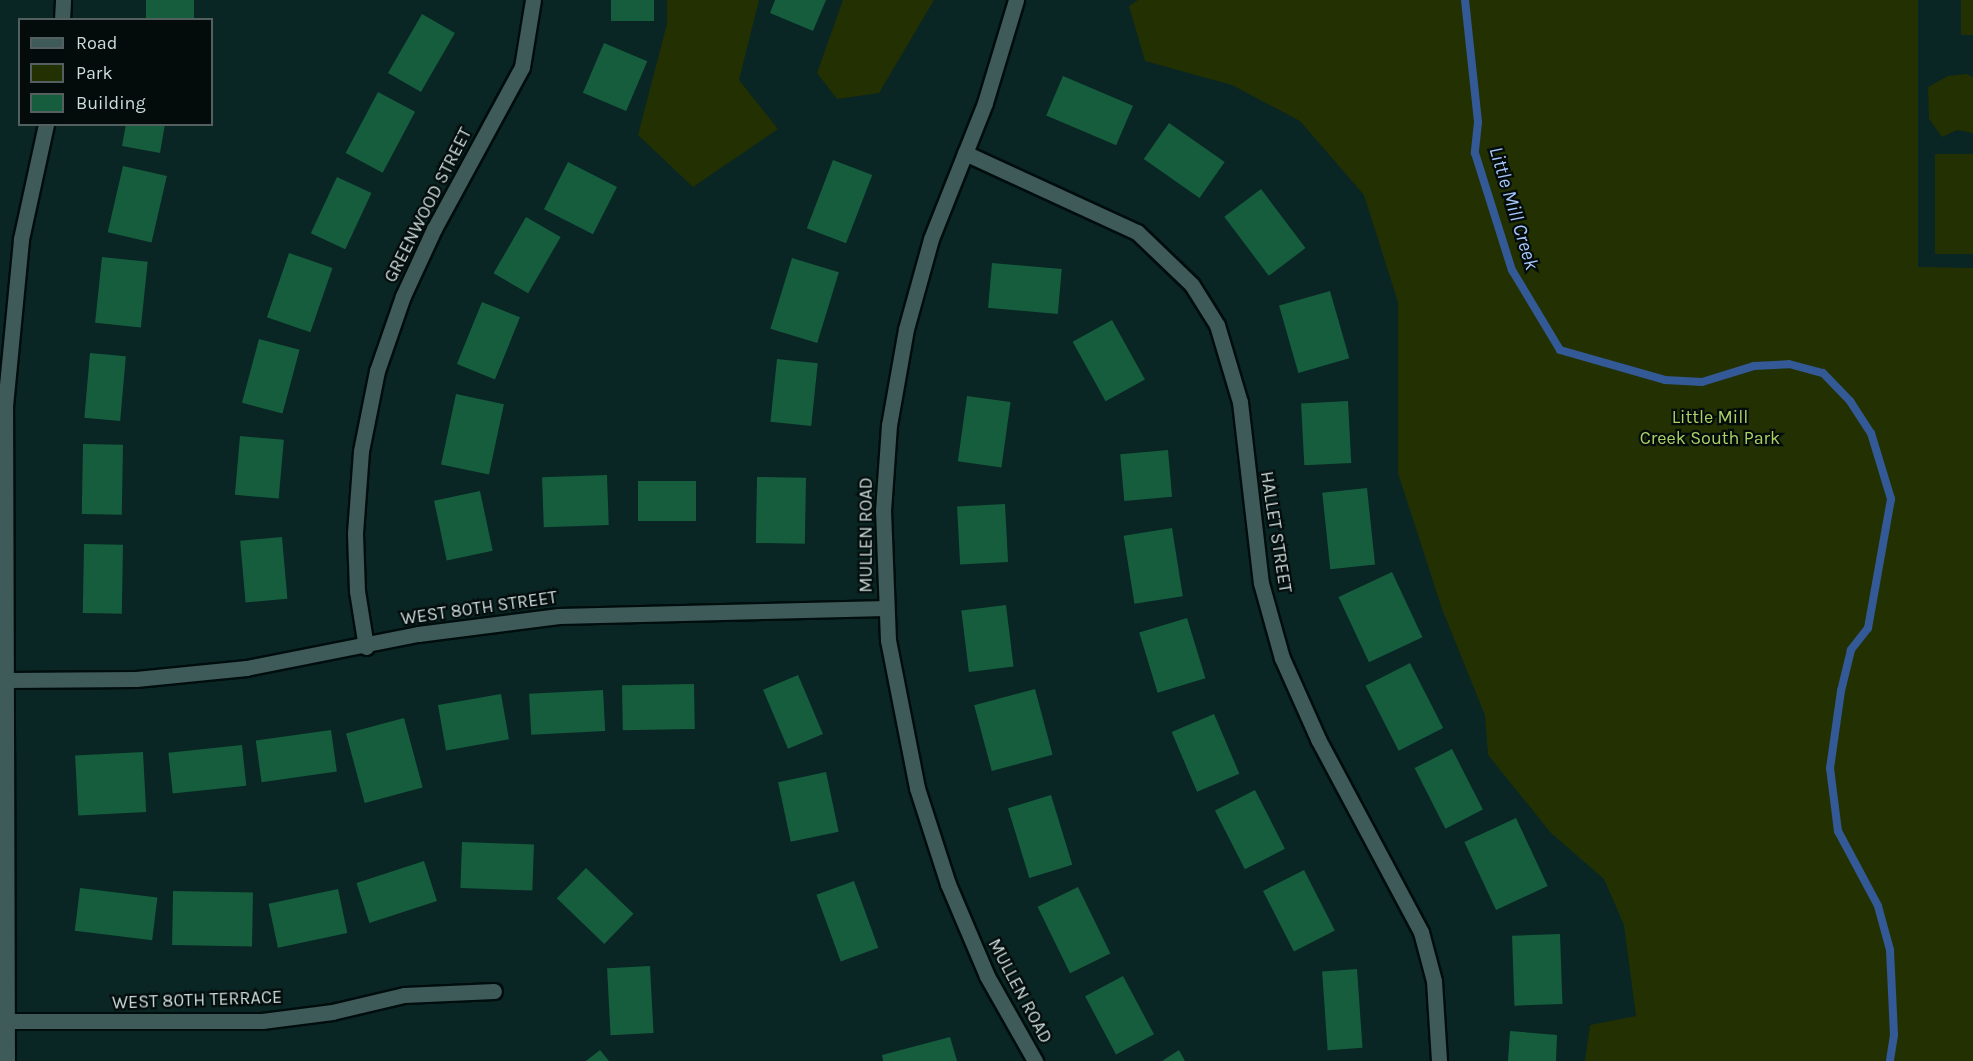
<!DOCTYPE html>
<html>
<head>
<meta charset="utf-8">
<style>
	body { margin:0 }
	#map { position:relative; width:1973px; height:1061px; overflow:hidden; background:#092524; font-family:Karla,sans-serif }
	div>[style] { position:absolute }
	.green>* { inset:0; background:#233102; transform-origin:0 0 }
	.stream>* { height:8px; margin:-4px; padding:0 4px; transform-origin:4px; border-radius:4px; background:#345997 }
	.building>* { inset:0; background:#155d3d; transform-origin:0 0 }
	.roads { filter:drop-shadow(2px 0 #000d0d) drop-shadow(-2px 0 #000d0d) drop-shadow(0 2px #000d0d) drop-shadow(0 -2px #000d0d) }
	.minor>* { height:15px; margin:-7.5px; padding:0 7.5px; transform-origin:7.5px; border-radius:7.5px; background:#3e5a59 }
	span { translate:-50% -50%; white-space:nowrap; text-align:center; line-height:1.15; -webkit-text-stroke:4.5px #030c0b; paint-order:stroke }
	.street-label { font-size:18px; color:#cddcdc }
	.park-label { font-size:18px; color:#abd066 }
	.water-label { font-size:20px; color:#a8c9ff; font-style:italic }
	.legend { position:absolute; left:18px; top:18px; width:195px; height:108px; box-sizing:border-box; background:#030c0b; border:2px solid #545f5f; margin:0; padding:8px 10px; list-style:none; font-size:18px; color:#cddcdc }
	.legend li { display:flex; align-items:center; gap:12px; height:30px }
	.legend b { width:30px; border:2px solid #545f5f }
</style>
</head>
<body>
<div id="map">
	<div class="green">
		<div style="clip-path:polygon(667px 0,759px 0,739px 80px,778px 129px,693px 187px,638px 135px,667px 24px)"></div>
		<div style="clip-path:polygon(843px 0,934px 0,879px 93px,837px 99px,817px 73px)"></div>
		<div style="clip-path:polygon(1138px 0,1918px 0,1918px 267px,1973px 268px,1973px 1061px,1585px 1061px,1590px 1025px,1636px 1016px,1624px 925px,1604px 879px,1551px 833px,1488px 755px,1485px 715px,1442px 609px,1398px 473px,1398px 302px,1364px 195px,1300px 121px,1232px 85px,1145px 61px,1129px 6px)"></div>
		<div style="left:1961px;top:0;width:12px;height:35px"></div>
		<div style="clip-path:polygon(1967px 74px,1973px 77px,1973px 133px,1957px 130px,1942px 137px,1929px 119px,1928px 87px,1948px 76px)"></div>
		<div style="left:1935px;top:154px;width:38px;height:100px"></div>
	</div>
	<div class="stream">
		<div style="left:1465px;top:0;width:123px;rotate:83.9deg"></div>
		<div style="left:1478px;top:122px;width:31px;rotate:96deg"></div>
		<div style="left:1475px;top:153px;width:123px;rotate:72.5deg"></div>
		<div style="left:1512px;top:270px;width:93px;rotate:59deg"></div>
		<div style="left:1560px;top:350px;width:109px;rotate:15.9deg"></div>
		<div style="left:1665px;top:380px;width:37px;rotate:3deg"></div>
		<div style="left:1702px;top:382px;width:54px;rotate:-17.1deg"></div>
		<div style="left:1754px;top:366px;width:35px;rotate:-3deg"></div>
		<div style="left:1789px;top:364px;width:35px;rotate:15deg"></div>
		<div style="left:1823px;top:373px;width:39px;rotate:46deg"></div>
		<div style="left:1850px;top:401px;width:38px;rotate:57deg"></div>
		<div style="left:1871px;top:433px;width:69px;rotate:73.1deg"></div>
		<div style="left:1891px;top:499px;width:131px;rotate:100.1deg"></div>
		<div style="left:1868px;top:628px;width:28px;rotate:128deg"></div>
		<div style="left:1851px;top:650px;width:42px;rotate:103.7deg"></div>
		<div style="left:1841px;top:691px;width:78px;rotate:98.1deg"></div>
		<div style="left:1830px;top:768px;width:64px;rotate:82.8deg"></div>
		<div style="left:1838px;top:831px;width:85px;rotate:61.9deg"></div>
		<div style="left:1878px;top:906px;width:46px;rotate:74.7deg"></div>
		<div style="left:1890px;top:950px;width:85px;rotate:87.3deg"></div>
		<div style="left:1894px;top:1035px;width:26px;rotate:99deg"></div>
	</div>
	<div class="building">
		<div style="left:146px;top:0;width:48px;height:20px"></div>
		<div style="left:611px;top:0;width:43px;height:21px"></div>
		<div style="clip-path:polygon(775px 0,826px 0,813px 31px,770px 13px)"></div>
		<div style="left:422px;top:14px;width:38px;height:68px;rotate:30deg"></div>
		<div style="left:604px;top:43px;width:47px;height:54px;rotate:23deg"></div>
		<div style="left:1063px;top:76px;width:76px;height:43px;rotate:23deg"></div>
		<div style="left:378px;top:92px;width:42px;height:69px;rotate:28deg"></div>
		<div style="left:1169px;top:123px;width:68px;height:44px;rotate:35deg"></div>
		<div style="clip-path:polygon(126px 124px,165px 124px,160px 153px,122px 146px)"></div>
		<div style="left:833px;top:160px;width:42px;height:73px;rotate:21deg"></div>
		<div style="left:568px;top:162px;width:55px;height:53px;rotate:27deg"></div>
		<div style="left:123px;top:166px;width:45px;height:68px;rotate:13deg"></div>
		<div style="left:337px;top:177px;width:38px;height:62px;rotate:25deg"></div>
		<div style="left:1261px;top:189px;width:74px;height:46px;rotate:53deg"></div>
		<div style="left:526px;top:217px;width:40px;height:65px;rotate:30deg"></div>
		<div style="left:289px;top:253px;width:46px;height:68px;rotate:19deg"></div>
		<div style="left:102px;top:257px;width:46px;height:66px;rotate:6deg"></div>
		<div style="left:792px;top:258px;width:49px;height:74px;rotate:17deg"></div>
		<div style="left:992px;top:263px;width:70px;height:45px;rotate:5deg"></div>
		<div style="left:1330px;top:291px;width:70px;height:53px;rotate:74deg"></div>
		<div style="left:482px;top:302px;width:41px;height:67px;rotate:22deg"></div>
		<div style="left:1112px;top:320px;width:68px;height:45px;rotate:61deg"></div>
		<div style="left:259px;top:339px;width:42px;height:66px;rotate:15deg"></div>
		<div style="left:90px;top:353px;width:36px;height:65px;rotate:5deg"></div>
		<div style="left:777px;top:359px;width:41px;height:63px;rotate:6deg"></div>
		<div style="left:456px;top:394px;width:49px;height:72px;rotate:12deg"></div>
		<div style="left:967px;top:396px;width:44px;height:66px;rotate:8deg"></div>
		<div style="left:1348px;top:401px;width:62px;height:47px;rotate:87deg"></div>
		<div style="left:240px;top:436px;width:44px;height:59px;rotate:5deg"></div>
		<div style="left:83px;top:444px;width:40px;height:70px;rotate:1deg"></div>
		<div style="left:1168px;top:450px;width:47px;height:48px;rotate:85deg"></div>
		<div style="left:607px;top:475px;width:50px;height:65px;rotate:88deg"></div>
		<div style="left:757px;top:477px;width:49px;height:66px;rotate:1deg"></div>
		<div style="left:638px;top:481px;width:58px;height:40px"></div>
		<div style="left:1367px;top:488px;width:77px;height:45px;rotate:84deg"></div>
		<div style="left:480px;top:491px;width:61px;height:47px;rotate:78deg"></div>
		<div style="left:1005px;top:504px;width:58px;height:48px;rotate:87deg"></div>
		<div style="left:1172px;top:528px;width:69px;height:49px;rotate:81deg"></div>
		<div style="left:282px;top:537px;width:62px;height:42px;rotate:85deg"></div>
		<div style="left:84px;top:544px;width:39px;height:69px;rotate:1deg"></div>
		<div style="left:1392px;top:572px;width:72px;height:59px;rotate:65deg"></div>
		<div style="left:1006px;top:605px;width:62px;height:45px;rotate:83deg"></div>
		<div style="left:1187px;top:618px;width:63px;height:50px;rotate:73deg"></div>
		<div style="left:1410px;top:663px;width:73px;height:50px;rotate:63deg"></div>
		<div style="left:798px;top:675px;width:64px;height:38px;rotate:67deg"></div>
		<div style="left:694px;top:684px;width:45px;height:72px;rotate:89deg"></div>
		<div style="left:1035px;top:689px;width:68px;height:63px;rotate:75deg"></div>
		<div style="left:603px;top:690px;width:41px;height:74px;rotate:87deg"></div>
		<div style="left:501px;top:694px;width:46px;height:64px;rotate:80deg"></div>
		<div style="left:1214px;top:714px;width:65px;height:46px;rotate:67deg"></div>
		<div style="left:404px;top:718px;width:72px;height:60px;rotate:75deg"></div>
		<div style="left:331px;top:730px;width:42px;height:76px;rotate:82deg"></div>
		<div style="left:242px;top:745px;width:41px;height:74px;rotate:84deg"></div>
		<div style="left:1452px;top:749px;width:68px;height:42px;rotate:63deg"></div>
		<div style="left:143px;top:752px;width:60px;height:68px;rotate:87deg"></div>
		<div style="left:826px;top:772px;width:61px;height:49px;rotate:78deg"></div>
		<div style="left:1255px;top:790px;width:66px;height:45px;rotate:63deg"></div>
		<div style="left:1051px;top:795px;width:73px;height:45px;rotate:73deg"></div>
		<div style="left:1516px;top:818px;width:75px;height:57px;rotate:65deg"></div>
		<div style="left:462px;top:842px;width:72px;height:46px;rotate:2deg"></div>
		<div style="left:424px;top:861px;width:42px;height:71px;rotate:72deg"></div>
		<div style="left:586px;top:868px;width:66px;height:42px;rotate:44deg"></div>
		<div style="left:1304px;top:870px;width:68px;height:46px;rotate:63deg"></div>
		<div style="left:854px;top:881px;width:71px;height:40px;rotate:70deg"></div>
		<div style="left:1078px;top:887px;width:74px;height:45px;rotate:64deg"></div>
		<div style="left:80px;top:888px;width:78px;height:43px;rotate:7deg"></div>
		<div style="left:338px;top:889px;width:45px;height:71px;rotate:78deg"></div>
		<div style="left:173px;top:891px;width:80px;height:54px;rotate:1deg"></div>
		<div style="left:1560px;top:934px;width:70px;height:48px;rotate:88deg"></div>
		<div style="left:650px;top:966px;width:67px;height:43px;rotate:87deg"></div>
		<div style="left:1357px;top:969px;width:79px;height:35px;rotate:86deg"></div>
		<div style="left:1123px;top:976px;width:66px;height:43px;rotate:62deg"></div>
		<div style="clip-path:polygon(1510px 1031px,1557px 1035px,1556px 1061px,1508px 1061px)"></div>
		<div style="clip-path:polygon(950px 1037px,957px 1061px,883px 1061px,882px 1055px)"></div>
		<div style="clip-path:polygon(600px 1050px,609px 1061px,586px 1061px)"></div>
		<div style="clip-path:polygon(1179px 1050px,1185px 1061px,1162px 1061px)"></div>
	</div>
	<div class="roads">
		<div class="minor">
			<div style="left:1016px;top:0;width:108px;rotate:106.8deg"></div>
			<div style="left:985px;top:103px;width:146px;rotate:111.7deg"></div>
			<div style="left:931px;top:239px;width:93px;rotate:105.5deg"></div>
			<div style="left:906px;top:329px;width:97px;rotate:100deg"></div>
			<div style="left:889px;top:425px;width:85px;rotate:94deg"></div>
			<div style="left:883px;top:510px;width:130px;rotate:87.8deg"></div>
			<div style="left:888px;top:640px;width:151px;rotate:78.9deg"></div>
			<div style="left:917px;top:788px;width:101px;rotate:72.1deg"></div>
			<div style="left:948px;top:884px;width:100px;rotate:67deg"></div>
			<div style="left:987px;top:976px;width:98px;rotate:60.5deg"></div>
			<div style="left:62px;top:20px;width:20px;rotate:-87deg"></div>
			<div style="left:965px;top:153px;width:189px;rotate:24.7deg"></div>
			<div style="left:1137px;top:232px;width:76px;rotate:43.9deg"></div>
			<div style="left:1192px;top:285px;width:47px;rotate:58deg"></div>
			<div style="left:1217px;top:325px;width:80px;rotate:73.4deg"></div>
			<div style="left:1240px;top:402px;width:182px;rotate:83.4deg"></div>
			<div style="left:1261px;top:583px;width:78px;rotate:74.4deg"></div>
			<div style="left:1282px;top:658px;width:89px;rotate:66deg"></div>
			<div style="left:1318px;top:739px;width:219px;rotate:61.9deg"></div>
			<div style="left:1421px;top:932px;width:51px;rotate:75.1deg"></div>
			<div style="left:1434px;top:981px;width:80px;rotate:86.4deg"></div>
			<div style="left:366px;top:647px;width:57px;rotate:-99.1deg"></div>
			<div style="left:357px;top:591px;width:58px;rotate:-92deg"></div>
			<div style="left:355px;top:533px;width:82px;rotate:-85.8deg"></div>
			<div style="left:361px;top:451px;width:82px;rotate:-78.7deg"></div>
			<div style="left:377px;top:371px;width:79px;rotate:-70.9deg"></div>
			<div style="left:403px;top:296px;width:74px;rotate:-65.2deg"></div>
			<div style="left:434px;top:229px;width:184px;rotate:-61.5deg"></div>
			<div style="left:522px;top:67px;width:68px;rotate:-80.7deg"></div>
			<div style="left:8px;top:680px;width:128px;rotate:-0.4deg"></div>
			<div style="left:136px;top:679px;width:111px;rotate:-5.7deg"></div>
			<div style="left:246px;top:668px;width:175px;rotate:-11.2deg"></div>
			<div style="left:418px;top:634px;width:142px;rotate:-7.3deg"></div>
			<div style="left:559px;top:616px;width:327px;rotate:-1.4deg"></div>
			<div style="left:7px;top:1021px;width:255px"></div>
			<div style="left:262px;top:1021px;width:71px;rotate:-7.3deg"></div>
			<div style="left:332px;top:1012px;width:74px;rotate:-13.3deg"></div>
			<div style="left:404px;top:995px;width:90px;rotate:-2.5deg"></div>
			<div style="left:7px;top:1061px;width:655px;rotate:-90.17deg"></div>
			<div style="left:5px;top:406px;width:168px;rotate:-84.5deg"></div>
			<div style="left:21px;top:239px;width:118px;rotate:-77.7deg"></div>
		</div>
	</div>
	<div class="street-label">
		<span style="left:428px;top:205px;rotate:-63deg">GREENWOOD STREET</span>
		<span style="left:1276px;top:532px;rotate:81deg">HALLET STREET</span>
		<span style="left:866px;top:535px;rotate:-90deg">MULLEN ROAD</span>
		<span style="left:479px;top:608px;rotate:-8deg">WEST 80TH STREET</span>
		<span style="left:1020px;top:991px;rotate:62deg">MULLEN ROAD</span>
		<span style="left:197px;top:1000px;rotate:-2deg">WEST 80TH TERRACE</span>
	</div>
	<div class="park-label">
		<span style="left:1710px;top:428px">Little Mill<br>Creek South Park</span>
	</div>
	<div class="water-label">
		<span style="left:1514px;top:208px;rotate:73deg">Little Mill Creek</span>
	</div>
	<ul class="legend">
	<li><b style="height:8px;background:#3e5a59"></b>Road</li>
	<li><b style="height:16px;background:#233102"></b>Park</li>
	<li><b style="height:16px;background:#155d3d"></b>Building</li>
	</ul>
</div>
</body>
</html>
